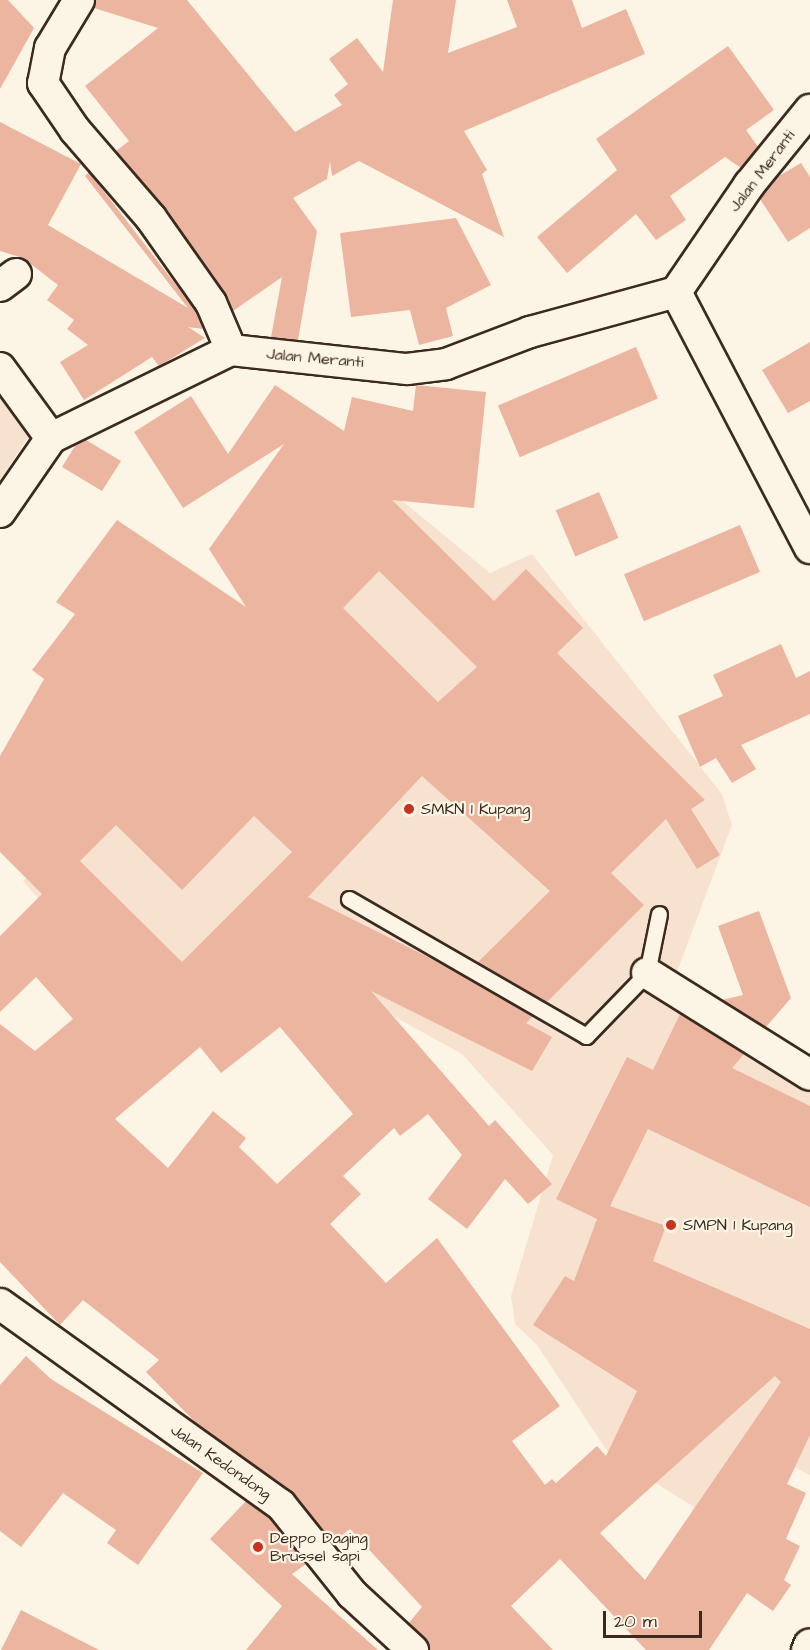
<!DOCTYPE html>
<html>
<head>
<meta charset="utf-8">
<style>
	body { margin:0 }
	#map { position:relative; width:810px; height:1650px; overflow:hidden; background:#fcf5e5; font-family:"Architects Daughter",sans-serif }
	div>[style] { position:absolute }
	.built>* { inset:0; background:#f7e2d0 }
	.building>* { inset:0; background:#ebb59f; transform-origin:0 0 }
	.roads { filter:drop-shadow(2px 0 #3b2a1e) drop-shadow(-2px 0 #3b2a1e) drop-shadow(0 2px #3b2a1e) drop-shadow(0 -2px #3b2a1e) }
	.lane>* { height:15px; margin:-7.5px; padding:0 7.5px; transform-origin:7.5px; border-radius:7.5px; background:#fcf5e5 }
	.street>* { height:30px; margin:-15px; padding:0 15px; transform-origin:15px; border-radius:15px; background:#fcf5e5 }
	.secondary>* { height:33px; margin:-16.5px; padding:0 16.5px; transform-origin:16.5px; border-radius:16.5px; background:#fcf5e5 }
	.dots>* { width:16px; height:16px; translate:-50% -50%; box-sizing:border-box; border:3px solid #fcf5e5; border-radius:50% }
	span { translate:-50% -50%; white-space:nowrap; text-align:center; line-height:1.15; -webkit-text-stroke:4.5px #fcf5e5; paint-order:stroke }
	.street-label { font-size:16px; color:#3b2a1e }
	.poi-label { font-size:16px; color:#3b2a1e }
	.left { translate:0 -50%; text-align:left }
	.scale { position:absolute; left:603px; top:1611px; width:99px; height:27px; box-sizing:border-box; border:3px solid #3b2a1e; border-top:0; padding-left:8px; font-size:18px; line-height:21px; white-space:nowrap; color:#3b2a1e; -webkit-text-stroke:4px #fcf5e5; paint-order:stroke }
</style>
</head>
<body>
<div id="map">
	<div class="built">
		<div style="clip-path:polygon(0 395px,38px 422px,0 480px)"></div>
		<div style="clip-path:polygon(394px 494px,490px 573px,532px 554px,722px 794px,732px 825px,668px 996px,810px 1083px,810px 1475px,773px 1457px,734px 1532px,609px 1454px,537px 1345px,515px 1324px,511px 1296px,553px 1155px,462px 1054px,290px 959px,151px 1026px,23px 881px)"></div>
	</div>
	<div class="building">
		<div style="clip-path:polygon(0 0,8px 0,34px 28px,0 89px)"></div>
		<div style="clip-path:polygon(96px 0,187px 0,295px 132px,342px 105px,334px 95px,348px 84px,329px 59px,357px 38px,383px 72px,393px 0,456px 0,448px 53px,517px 27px,507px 0,572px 0,582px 28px,626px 9px,645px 54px,464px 131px,487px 170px,482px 174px,504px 237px,359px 161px,332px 176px,330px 161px,327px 179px,293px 198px,317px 231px,298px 340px,271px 337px,282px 277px,233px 311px,165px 208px,116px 151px,129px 141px,85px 86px,158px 28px,94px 8px)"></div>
		<div style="clip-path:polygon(728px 46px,774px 110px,746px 130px,758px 147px,741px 168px,725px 157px,670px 196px,686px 220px,656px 240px,636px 214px,567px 273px,537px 237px,617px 170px,596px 139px)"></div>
		<div style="clip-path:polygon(0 122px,81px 164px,48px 225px,188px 308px,85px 176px,89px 172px,196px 311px,203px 329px,188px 327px,205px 338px,159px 366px,152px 357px,84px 400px,60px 362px,88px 345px,67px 329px,74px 320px,47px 300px,58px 285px,23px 258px,0 251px)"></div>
		<div style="clip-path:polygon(801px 163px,810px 177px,810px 228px,788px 242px,760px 199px,779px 176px)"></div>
		<div style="clip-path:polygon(456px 218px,491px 285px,446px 308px,453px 336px,419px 345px,410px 310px,351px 317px,340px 233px)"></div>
		<div style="clip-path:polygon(810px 342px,810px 401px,788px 413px,762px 370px)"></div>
		<div style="left:636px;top:347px;width:56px;height:150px;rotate:67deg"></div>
		<div style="clip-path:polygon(evenodd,275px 385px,344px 431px,352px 397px,413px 411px,416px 385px,486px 392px,474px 508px,392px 500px,494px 601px,526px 569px,583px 628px,557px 653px,705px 800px,691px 809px,720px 855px,697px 869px,666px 819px,611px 873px,644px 905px,547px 1002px,478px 962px,550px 891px,422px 776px,308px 897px,446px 966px,533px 1016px,526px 1023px,552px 1037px,532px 1071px,371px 991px,489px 1126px,495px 1120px,552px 1184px,528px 1204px,505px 1179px,467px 1229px,428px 1199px,462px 1155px,428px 1114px,400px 1136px,394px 1128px,343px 1176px,361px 1194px,330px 1224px,386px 1283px,437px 1238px,560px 1406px,512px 1441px,545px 1485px,552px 1479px,556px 1483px,597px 1446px,606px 1456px,637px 1391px,533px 1325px,565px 1276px,574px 1281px,597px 1219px,556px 1199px,627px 1057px,653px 1070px,680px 1014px,744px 1054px,732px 1068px,810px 1106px,810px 1207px,648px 1129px,610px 1206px,666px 1226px,653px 1261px,810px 1329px,810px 1435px,787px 1484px,806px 1493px,786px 1539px,800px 1546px,784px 1580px,791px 1585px,773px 1611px,747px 1593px,709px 1650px,646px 1650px,560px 1559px,511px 1606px,553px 1650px,430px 1650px,409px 1623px,422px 1607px,350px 1529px,333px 1542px,291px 1491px,195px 1422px,146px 1372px,159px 1360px,83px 1300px,60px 1325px,0 1262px,0 1024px,35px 1051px,73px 1019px,36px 977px,0 1012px,0 936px,42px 894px,0 852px,0 756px,44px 679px,32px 670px,75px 614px,56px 602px,117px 520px,246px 607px,209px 549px,284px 444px,183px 508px,134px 432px,191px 396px,228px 454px,275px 385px,379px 571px,477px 667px,438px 702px,343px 608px,379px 571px,275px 385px,254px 816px,292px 852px,182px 962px,80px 861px,116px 825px,182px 890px,254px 816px,275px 385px,280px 1027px,353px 1114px,277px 1184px,239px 1147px,246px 1138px,213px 1111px,168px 1168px,115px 1119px,200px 1047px,221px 1073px,280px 1027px,275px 385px,775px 1376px,781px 1382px,645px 1580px,600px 1533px,775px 1376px)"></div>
		<div style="clip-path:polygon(86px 440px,121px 461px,102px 491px,62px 467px,75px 446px)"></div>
		<div style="left:599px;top:492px;width:50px;height:47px;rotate:67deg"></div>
		<div style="left:740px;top:525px;width:51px;height:126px;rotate:67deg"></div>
		<div style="clip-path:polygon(781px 644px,796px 678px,810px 671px,810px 714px,741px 745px,756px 769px,732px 783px,716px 758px,700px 767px,678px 716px,723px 696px,713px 675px)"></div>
		<div style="clip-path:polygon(759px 911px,791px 998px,766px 1027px,722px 1000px,743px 995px,718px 926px)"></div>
		<div style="clip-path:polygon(26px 1356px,51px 1379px,203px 1473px,138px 1565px,107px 1543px,116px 1530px,63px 1493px,21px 1547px,0 1531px,0 1385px)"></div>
		<div style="clip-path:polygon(246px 1501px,269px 1518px,306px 1564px,292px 1574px,378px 1650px,246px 1650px,282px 1606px,210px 1539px)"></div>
		<div style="clip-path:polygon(21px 1610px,99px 1650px,1px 1650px)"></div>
	</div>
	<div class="roads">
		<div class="lane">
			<div style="left:349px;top:899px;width:274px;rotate:30deg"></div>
			<div style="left:586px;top:1036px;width:88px;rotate:-45.9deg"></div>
			<div style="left:647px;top:973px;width:60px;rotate:-78.5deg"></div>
		</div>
		<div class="street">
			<div style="left:79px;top:0;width:56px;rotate:121.1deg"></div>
			<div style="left:50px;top:48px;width:36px;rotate:101deg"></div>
			<div style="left:43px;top:83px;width:57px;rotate:55.8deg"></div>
			<div style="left:75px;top:130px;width:116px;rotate:49.2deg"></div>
			<div style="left:151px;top:218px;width:104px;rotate:54.8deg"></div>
			<div style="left:211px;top:303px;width:51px;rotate:66.9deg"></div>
			<div style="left:0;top:286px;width:20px;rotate:-37deg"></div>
			<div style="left:676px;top:292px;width:289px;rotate:62.4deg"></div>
			<div style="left:0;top:368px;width:87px;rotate:53.9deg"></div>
			<div style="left:0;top:512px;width:90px;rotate:-55.4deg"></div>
			<div style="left:51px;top:438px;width:200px;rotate:-26.1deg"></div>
			<div style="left:231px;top:350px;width:177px;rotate:6.2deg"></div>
			<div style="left:407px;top:369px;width:39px;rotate:-7deg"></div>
			<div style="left:446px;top:364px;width:90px;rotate:-20.9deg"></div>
			<div style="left:530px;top:332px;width:151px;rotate:-15.3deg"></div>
			<div style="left:676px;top:292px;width:130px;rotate:-55.7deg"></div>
			<div style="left:749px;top:185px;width:97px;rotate:-50.9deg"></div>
			<div style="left:647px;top:973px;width:192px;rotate:32deg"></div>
			<div style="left:0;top:1304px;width:345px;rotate:35.6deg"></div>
			<div style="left:281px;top:1505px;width:114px;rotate:51.4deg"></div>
			<div style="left:352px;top:1594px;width:83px;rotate:42.6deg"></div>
		</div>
		<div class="secondary">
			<div style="left:808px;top:1650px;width:5px;rotate:-68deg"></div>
		</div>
	</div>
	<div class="dots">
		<div style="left:409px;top:809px;background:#c8321e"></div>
		<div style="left:671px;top:1225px;background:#c8321e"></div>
		<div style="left:258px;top:1547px;background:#c8321e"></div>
	</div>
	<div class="street-label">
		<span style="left:762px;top:171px;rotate:-53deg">Jalan Meranti</span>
		<span style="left:315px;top:358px;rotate:5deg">Jalan Meranti</span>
		<span style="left:221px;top:1462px;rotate:35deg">Jalan Kedondong</span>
	</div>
	<div class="poi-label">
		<span class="left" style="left:421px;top:809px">SMKN 1 Kupang</span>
		<span class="left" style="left:683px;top:1225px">SMPN 1 Kupang</span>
		<span class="left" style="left:270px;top:1547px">Deppo Daging<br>Brussel sapi</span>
	</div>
	<div class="scale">20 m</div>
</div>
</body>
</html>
